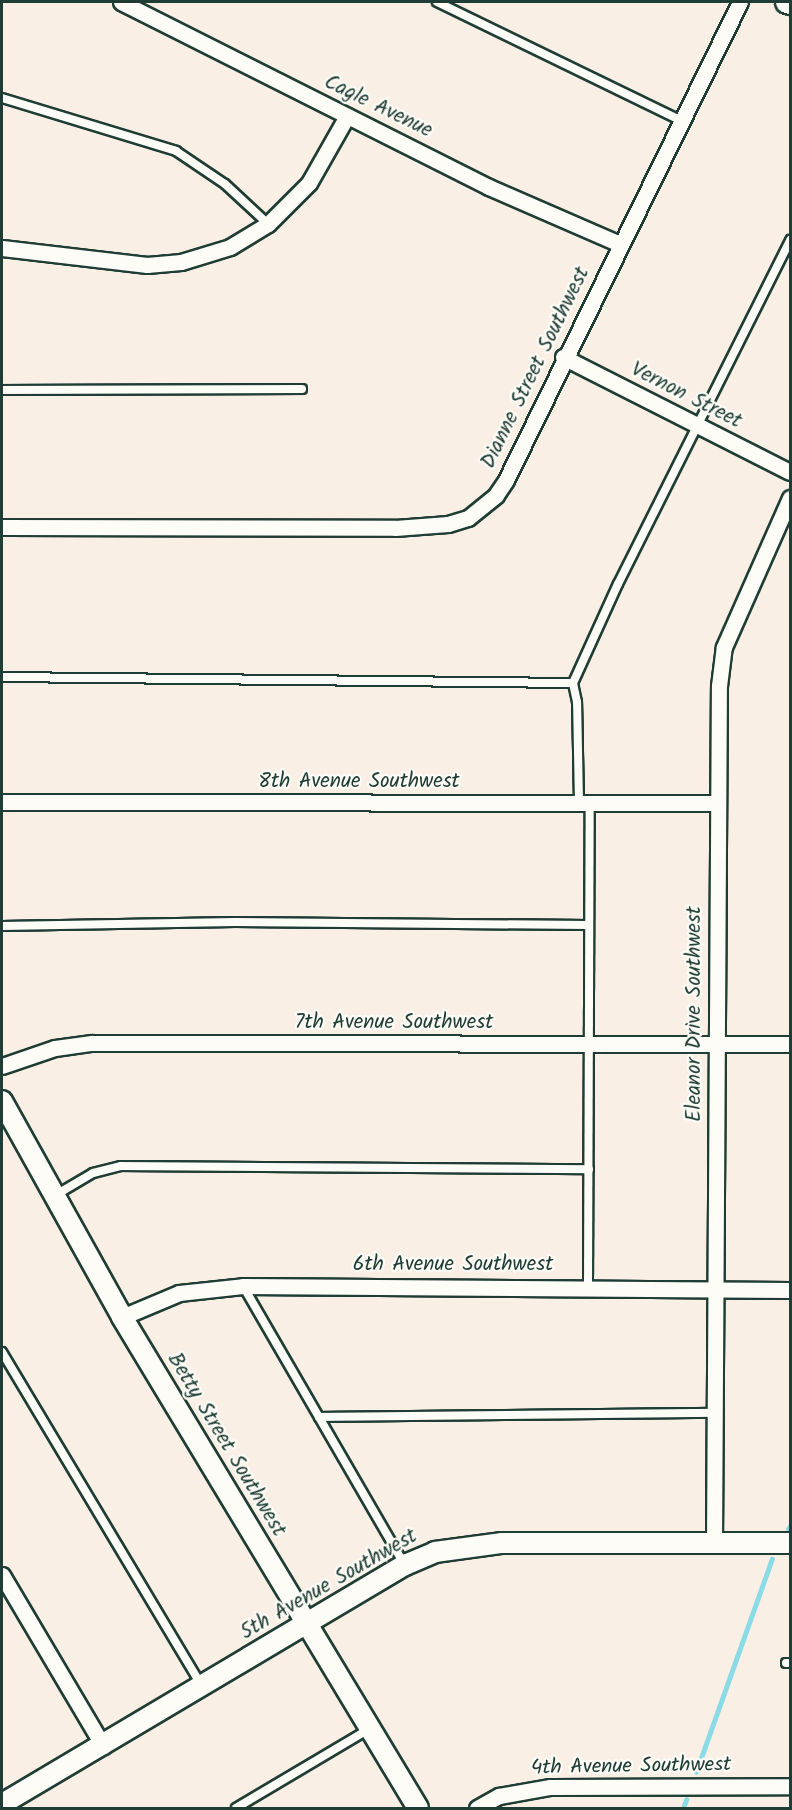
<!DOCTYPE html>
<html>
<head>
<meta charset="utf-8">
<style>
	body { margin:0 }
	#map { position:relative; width:792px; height:1810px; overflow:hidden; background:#faefe5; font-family:Kalam,sans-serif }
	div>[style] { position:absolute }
	.stream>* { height:4.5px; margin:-2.25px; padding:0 2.25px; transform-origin:2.25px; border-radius:2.25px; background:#8bdbe6 }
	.roads { filter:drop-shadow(2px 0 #1f3d34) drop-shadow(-2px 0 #1f3d34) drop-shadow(0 2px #1f3d34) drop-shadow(0 -2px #1f3d34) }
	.service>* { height:8px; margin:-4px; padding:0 4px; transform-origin:4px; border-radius:4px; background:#fdfcf7 }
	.minor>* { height:15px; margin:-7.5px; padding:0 7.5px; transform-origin:7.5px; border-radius:7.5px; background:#fdfcf7 }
	.tertiary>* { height:20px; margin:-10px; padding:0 10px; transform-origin:10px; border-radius:10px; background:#fdfcf7 }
	.secondary>* { height:22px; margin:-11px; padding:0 11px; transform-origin:11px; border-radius:11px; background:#fdfcf7 }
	span { translate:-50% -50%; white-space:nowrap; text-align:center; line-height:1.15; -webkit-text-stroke:4.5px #fdfcf7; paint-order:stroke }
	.street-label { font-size:21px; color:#1f3d34 }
	.frame { position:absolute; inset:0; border:3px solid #1f3d34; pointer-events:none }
</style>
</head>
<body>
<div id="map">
	<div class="stream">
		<div style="left:788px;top:1529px;width:4px;rotate:-56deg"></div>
		<div style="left:696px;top:1772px;width:226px;rotate:-70.4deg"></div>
		<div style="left:683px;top:1808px;width:9px;rotate:-69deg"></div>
	</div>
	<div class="roads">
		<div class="service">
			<div style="left:437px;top:2px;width:272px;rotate:25.9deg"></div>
			<div style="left:2px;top:98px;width:182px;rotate:16.9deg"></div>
			<div style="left:176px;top:151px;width:59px;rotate:34deg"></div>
			<div style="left:225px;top:184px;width:59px;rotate:42.9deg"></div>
			<div style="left:2px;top:390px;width:300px;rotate:-0.2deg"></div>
			<div style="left:2px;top:677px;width:571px;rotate:0.6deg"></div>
			<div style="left:579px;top:803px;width:101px;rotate:-91.1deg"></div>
			<div style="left:577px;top:702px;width:19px;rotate:-102deg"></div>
			<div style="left:573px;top:683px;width:109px;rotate:-65.6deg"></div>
			<div style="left:618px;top:584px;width:385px;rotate:-63.4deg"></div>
			<div style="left:2px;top:926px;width:233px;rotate:-1deg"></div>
			<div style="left:235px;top:922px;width:353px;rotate:0.5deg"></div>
			<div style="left:54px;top:1196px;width:45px;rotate:-30.5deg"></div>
			<div style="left:93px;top:1173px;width:29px;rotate:-14deg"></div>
			<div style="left:121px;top:1166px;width:468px;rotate:0.4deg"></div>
			<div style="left:243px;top:1286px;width:323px;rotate:59.9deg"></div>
			<div style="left:588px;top:1288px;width:486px;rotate:-89.8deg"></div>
			<div style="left:2px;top:1352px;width:388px;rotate:59.1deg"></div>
			<div style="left:319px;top:1417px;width:396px;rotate:-0.6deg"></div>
			<div style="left:786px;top:1663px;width:4px"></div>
			<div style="left:236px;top:1808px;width:155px;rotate:-30.7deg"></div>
		</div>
		<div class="minor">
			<div style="left:121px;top:2px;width:412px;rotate:26.7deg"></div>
			<div style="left:489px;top:187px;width:143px;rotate:23.5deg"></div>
			<div style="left:2px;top:248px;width:146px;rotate:6.7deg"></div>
			<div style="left:147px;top:265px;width:34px;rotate:-5deg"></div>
			<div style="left:181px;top:262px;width:51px;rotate:-17deg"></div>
			<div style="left:230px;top:247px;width:44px;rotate:-31.2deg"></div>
			<div style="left:268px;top:224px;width:58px;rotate:-45deg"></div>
			<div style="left:309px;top:183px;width:77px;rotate:-60.4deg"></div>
			<div style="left:563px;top:357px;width:254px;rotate:26.9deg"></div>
			<div style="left:2px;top:527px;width:393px;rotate:0.1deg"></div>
			<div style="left:395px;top:528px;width:53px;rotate:-4.3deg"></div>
			<div style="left:448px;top:524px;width:21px;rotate:-17deg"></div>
			<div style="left:468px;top:518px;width:36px;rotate:-39deg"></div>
			<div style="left:496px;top:495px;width:18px;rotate:-56deg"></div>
			<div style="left:506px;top:480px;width:532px;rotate:-63.92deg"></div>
			<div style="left:2px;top:802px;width:714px;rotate:0.08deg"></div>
			<div style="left:2px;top:1066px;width:56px;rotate:-18.8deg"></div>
			<div style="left:55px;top:1048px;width:37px;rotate:-8deg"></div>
			<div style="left:92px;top:1043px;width:698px;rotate:0.08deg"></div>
			<div style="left:122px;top:1317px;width:62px;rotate:-22.8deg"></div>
			<div style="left:179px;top:1293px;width:64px;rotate:-6.2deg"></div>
			<div style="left:243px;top:1286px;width:547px;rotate:0.42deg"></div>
			<div style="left:714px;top:1544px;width:858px;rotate:-89.67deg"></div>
			<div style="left:719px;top:686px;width:39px;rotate:-83deg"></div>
			<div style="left:724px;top:647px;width:163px;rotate:-66.1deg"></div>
			<div style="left:2px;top:1575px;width:199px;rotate:59.4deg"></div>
			<div style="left:477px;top:1808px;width:25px;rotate:-29deg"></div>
			<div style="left:499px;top:1796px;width:52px;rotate:-10deg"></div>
			<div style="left:550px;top:1787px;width:240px;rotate:-0.2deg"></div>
		</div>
		<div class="tertiary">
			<div style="left:2px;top:1101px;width:247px;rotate:60.9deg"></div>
			<div style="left:122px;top:1317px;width:573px;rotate:58.92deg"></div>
			<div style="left:2px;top:1804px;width:469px;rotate:-30.7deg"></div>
			<div style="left:405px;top:1565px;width:33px;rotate:-23deg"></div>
			<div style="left:435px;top:1552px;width:68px;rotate:-7.7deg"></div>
			<div style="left:502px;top:1543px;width:288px"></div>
		</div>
		<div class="secondary">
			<div style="left:787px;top:2px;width:3px;rotate:18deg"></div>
		</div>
	</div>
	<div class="street-label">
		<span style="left:378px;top:107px;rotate:26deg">Cagle Avenue</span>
		<span style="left:536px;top:368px;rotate:-64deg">Dianne Street Southwest</span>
		<span style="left:686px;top:396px;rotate:27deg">Vernon Street</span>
		<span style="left:359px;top:782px">8th Avenue Southwest</span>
		<span style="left:695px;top:1014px;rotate:-90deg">Eleanor Drive Southwest</span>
		<span style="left:394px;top:1023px">7th Avenue Southwest</span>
		<span style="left:453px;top:1265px">6th Avenue Southwest</span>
		<span style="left:226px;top:1445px;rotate:59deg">Betty Street Southwest</span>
		<span style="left:329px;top:1585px;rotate:-30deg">5th Avenue Southwest</span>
		<span style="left:631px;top:1767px;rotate:-1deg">4th Avenue Southwest</span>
	</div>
	<div class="frame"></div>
</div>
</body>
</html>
